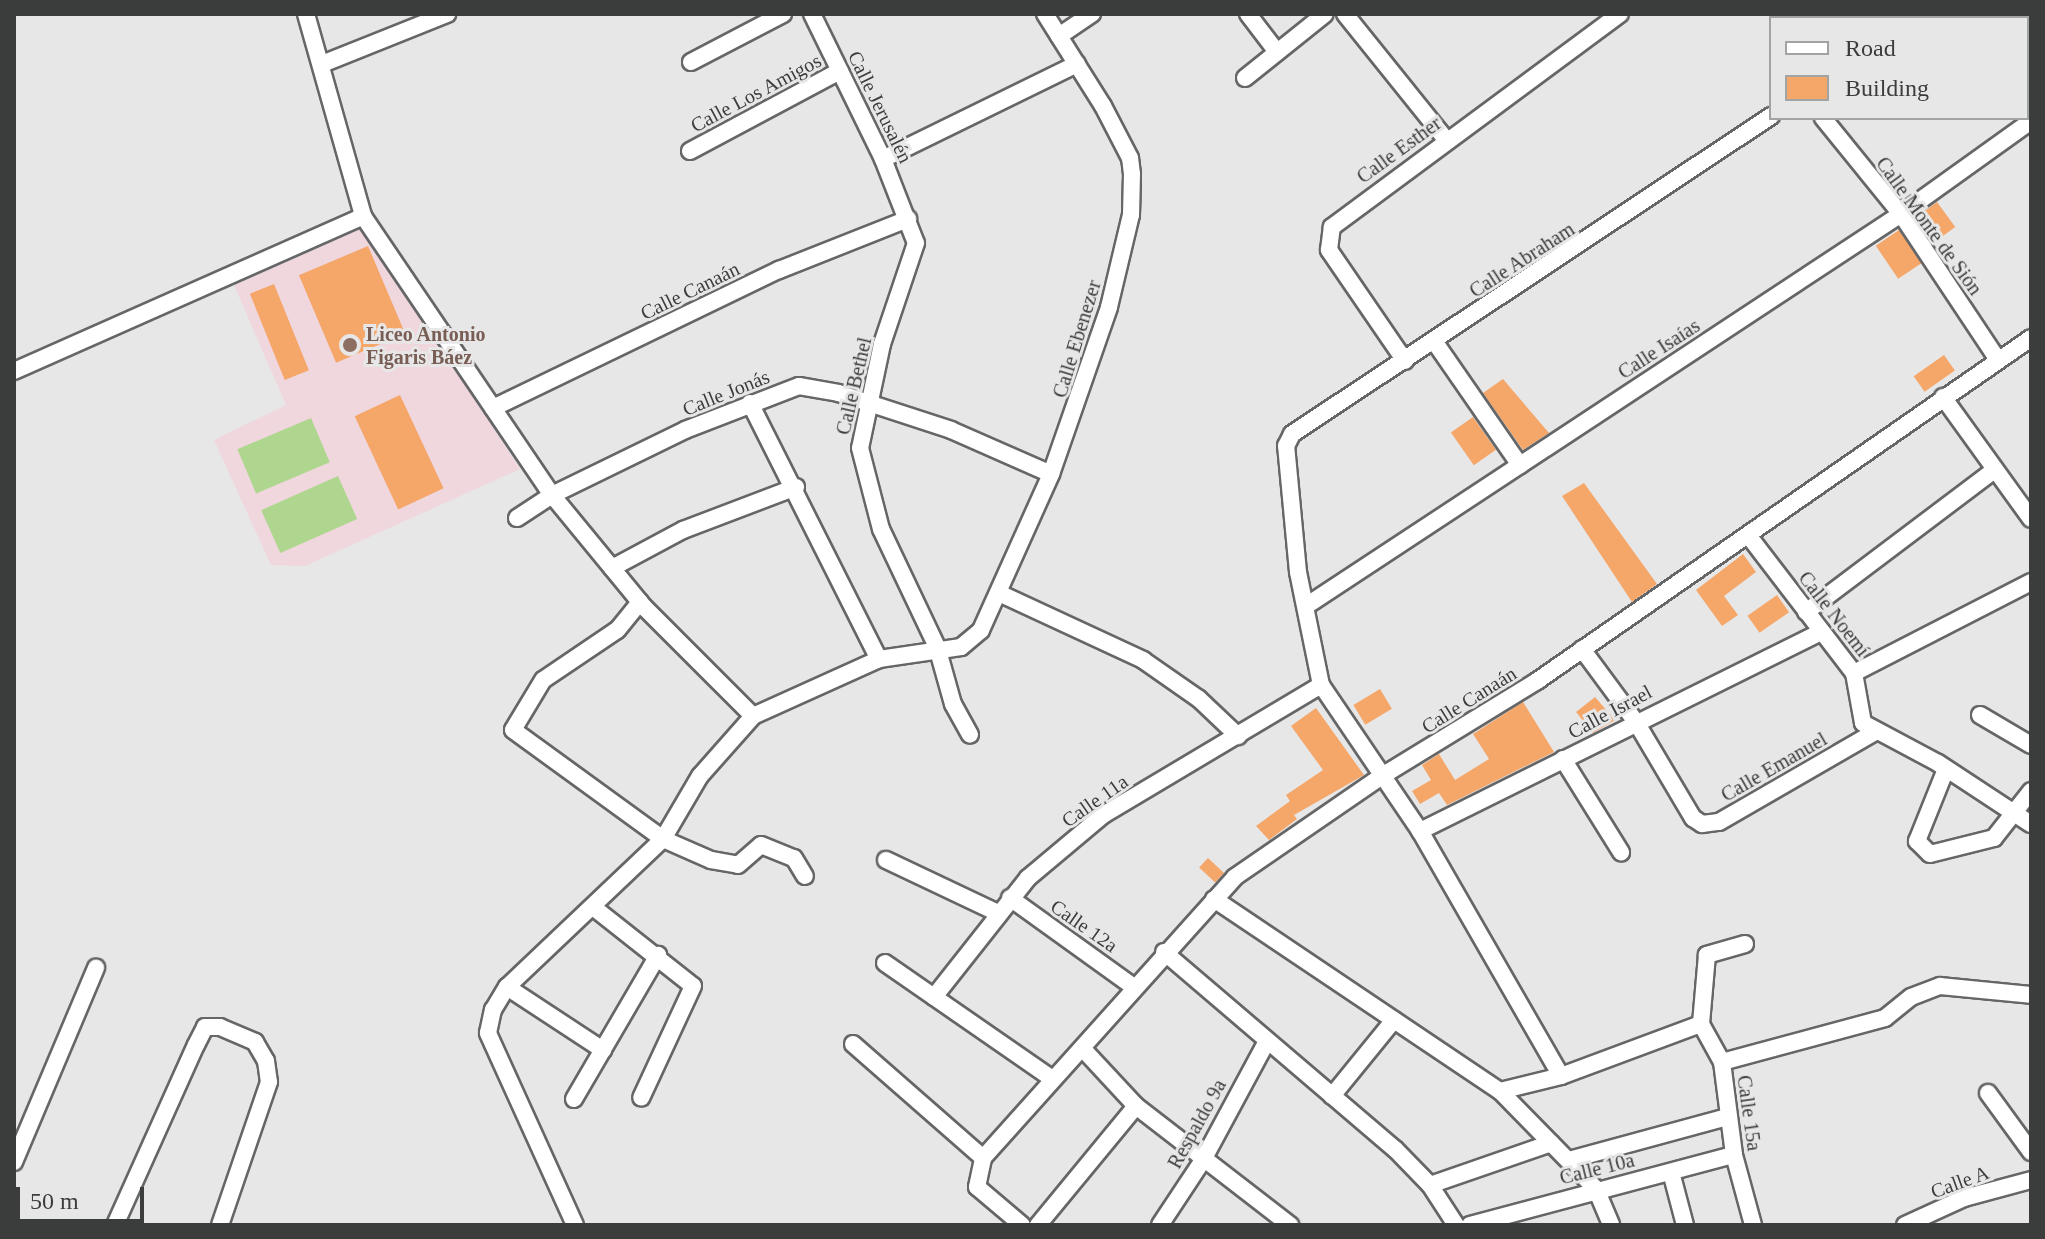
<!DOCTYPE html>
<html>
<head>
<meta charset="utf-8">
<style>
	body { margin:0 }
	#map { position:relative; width:2045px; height:1239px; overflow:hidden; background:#e7e7e8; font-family:Georgia,serif }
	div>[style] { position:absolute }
	.education>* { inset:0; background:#f0d6dd }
	.green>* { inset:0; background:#afd68e; transform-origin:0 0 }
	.building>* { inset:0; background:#f5a669; transform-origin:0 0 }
	.roads { filter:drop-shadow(2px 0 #656667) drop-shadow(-2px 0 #656667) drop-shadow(0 2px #656667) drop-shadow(0 -2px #656667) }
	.street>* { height:16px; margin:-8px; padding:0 8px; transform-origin:8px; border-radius:8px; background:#fff }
	.dots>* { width:22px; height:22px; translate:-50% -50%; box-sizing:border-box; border:4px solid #e7e7e8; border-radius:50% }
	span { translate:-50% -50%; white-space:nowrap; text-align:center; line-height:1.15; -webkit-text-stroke:6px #e7e7e8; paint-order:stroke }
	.street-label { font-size:20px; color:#3b3c3c }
	.education-label { font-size:20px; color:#785e54; font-weight:700 }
	.left { translate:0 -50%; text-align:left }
	.frame { position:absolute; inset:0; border:16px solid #3b3c3c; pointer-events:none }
	.legend { position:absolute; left:1769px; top:16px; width:260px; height:104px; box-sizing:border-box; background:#e7e7e8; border:2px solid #a2a3a3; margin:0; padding:10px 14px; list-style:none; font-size:24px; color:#3b3c3c }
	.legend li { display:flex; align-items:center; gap:16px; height:40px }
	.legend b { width:40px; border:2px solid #a2a3a3 }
	.scale { position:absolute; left:16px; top:1187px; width:128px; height:36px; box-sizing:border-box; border:4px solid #3b3c3c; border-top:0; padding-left:10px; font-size:24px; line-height:28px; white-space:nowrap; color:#3b3c3c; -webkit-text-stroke:6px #e7e7e8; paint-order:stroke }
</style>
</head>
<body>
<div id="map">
	<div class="education">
		<div style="clip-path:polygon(363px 228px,520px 469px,305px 566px,271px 565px,214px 440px,286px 405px,234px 285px)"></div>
	</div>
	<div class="green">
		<div style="left:311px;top:418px;width:48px;height:80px;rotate:67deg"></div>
		<div style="left:338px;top:476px;width:47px;height:84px;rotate:66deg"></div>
	</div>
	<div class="building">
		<div style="left:1937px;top:202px;width:31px;height:26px;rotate:54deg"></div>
		<div style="left:1899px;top:230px;width:40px;height:28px;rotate:56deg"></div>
		<div style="left:368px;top:246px;width:95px;height:75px;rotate:67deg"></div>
		<div style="left:274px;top:284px;width:93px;height:26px;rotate:68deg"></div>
		<div style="left:1944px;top:355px;width:19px;height:37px;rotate:55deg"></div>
		<div style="clip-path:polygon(1503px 379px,1549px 433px,1523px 450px,1483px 393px)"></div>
		<div style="left:400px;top:395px;width:103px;height:50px;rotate:65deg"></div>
		<div style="left:1473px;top:417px;width:40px;height:27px;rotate:55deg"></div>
		<div style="clip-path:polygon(1584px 483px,1657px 584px,1632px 602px,1562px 496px)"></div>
		<div style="clip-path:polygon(1743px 554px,1756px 572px,1724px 596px,1738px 615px,1722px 626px,1696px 590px)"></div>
		<div style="left:1777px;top:595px;width:21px;height:36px;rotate:55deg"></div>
		<div style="left:1380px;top:689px;width:23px;height:31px;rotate:59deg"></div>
		<div style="clip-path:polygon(1595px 697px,1615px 720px,1593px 733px,1576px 712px)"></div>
		<div style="clip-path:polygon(1523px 702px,1554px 752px,1447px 805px,1439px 793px,1420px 804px,1412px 791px,1431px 780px,1422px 765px,1439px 754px,1455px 780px,1489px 759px,1473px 734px)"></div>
		<div style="clip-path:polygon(1316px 708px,1364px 775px,1294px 815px,1297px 819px,1269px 840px,1256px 826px,1290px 801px,1286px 795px,1323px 770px,1291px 726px)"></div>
		<div style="left:1208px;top:858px;width:22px;height:13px;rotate:43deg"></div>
	</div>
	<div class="roads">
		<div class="street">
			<div style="left:306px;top:14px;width:210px;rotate:74.2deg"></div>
			<div style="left:363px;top:216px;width:337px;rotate:55.9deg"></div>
			<div style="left:552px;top:495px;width:145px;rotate:50.6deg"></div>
			<div style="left:644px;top:607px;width:154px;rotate:45deg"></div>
			<div style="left:812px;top:14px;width:161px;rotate:63.9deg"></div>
			<div style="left:883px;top:159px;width:90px;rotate:68.6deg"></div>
			<div style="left:916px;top:243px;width:107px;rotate:108.6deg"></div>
			<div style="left:882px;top:344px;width:106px;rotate:101.9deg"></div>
			<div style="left:860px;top:448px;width:84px;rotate:75.5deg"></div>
			<div style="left:881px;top:529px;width:131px;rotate:64.6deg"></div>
			<div style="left:937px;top:647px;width:59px;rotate:74.3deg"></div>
			<div style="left:953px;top:704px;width:35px;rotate:61deg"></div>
			<div style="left:1248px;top:14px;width:48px;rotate:52.7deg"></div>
			<div style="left:1345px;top:14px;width:163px;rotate:51.2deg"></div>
			<div style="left:1963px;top:14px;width:8px;rotate:30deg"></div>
			<div style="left:1907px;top:18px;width:7px;rotate:-34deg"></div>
			<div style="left:1059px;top:36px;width:40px;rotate:-34deg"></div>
			<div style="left:691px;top:62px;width:104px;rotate:-27.6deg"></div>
			<div style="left:322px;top:64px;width:135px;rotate:-21.8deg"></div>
			<div style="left:2027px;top:67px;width:7px;rotate:56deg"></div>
			<div style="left:1245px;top:78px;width:102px;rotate:-38.7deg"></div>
			<div style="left:1823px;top:118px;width:124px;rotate:50.9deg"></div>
			<div style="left:1901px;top:214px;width:175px;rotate:56.4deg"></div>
			<div style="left:690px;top:151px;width:170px;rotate:-28.1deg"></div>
			<div style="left:883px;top:159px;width:216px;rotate:-26.1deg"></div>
			<div style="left:1434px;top:341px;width:151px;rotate:55.3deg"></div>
			<div style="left:1405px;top:361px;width:135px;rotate:-124.4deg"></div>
			<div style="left:1329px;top:250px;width:23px;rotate:-83deg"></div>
			<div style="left:1332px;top:227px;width:358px;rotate:-36.5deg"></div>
			<div style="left:14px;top:371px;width:382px;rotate:-23.9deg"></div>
			<div style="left:1943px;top:397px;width:150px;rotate:54.2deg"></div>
			<div style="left:750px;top:403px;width:287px;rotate:63.3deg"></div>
			<div style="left:493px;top:408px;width:318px;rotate:-25.8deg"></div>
			<div style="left:779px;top:270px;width:139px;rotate:-21.6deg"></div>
			<div style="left:517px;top:518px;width:42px;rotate:-33.3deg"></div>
			<div style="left:552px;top:495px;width:148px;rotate:-26deg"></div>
			<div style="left:685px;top:430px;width:122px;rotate:-21.1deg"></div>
			<div style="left:799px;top:386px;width:40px;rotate:10deg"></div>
			<div style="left:838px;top:393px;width:119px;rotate:18.1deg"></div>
			<div style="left:951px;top:430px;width:109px;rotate:23.7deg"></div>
			<div style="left:1748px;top:535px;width:174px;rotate:52.5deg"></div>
			<div style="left:1854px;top:673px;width:51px;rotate:79.8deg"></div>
			<div style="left:1863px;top:723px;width:85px;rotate:28.1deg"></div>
			<div style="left:1938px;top:763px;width:111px;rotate:33.3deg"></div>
			<div style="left:612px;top:568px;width:81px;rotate:-28.2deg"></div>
			<div style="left:683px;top:530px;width:121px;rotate:-20.8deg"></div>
			<div style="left:1001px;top:594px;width:157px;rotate:24.9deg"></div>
			<div style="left:1143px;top:660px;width:68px;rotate:34.9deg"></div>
			<div style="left:1199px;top:699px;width:54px;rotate:43.5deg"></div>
			<div style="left:640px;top:602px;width:36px;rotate:129deg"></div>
			<div style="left:617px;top:630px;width:89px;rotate:146deg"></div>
			<div style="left:543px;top:680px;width:58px;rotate:121deg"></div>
			<div style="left:513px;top:730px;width:185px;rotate:36deg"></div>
			<div style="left:663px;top:839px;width:52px;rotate:23.6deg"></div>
			<div style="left:711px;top:860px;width:27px;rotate:10deg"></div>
			<div style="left:738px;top:865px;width:30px;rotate:-41deg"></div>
			<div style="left:761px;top:845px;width:35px;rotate:22deg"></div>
			<div style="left:794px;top:858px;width:21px;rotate:59deg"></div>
			<div style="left:1306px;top:606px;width:713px;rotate:-33.38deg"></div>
			<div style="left:1901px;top:214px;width:160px;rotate:-35.6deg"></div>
			<div style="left:1806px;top:612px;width:234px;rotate:-37deg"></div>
			<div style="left:1582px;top:649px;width:91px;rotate:53.5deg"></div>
			<div style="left:1636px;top:722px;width:112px;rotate:59.3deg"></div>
			<div style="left:1693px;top:818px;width:11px;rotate:34deg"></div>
			<div style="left:1702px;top:824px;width:17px;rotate:-7deg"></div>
			<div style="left:1719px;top:822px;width:178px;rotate:-30deg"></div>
			<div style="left:1854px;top:673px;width:199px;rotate:-27.2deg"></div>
			<div style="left:1980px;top:715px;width:59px;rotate:30.5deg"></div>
			<div style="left:1563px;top:759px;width:110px;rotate:58.1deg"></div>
			<div style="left:1946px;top:769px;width:78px;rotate:111.9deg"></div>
			<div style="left:1917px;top:841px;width:18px;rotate:45deg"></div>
			<div style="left:1930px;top:854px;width:66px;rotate:-14deg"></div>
			<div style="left:1994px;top:838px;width:60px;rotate:-51.8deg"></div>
			<div style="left:1420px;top:831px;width:448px;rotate:-26.4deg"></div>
			<div style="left:886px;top:860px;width:124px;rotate:25.3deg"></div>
			<div style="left:1010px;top:898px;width:153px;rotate:35.7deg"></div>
			<div style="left:1214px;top:899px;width:344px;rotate:33.9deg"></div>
			<div style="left:1500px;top:1091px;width:137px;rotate:45.6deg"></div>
			<div style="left:1596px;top:1189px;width:39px;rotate:67deg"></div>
			<div style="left:593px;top:907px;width:127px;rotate:38.3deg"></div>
			<div style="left:693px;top:986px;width:123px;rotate:114.9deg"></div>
			<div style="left:1745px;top:944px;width:40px;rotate:164deg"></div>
			<div style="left:1707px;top:955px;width:69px;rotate:95deg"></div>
			<div style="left:1701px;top:1024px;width:43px;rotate:61.1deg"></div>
			<div style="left:1722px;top:1062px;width:94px;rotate:82.6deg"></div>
			<div style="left:1734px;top:1155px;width:73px;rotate:74.8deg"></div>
			<div style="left:1164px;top:952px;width:304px;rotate:40.5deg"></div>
			<div style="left:1395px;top:1149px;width:50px;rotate:45.8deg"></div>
			<div style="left:1430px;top:1185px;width:48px;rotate:57deg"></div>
			<div style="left:885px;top:963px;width:202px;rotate:34.7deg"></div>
			<div style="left:507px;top:987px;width:115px;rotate:33.3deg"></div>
			<div style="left:934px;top:997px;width:152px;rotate:-51.7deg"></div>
			<div style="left:1028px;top:878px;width:98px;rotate:-40deg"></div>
			<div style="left:1103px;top:815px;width:254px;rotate:-30.8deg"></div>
			<div style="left:853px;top:1044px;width:173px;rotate:41.2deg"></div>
			<div style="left:1083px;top:1049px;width:78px;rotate:47.1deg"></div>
			<div style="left:1136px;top:1106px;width:195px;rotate:37.7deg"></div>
			<div style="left:1722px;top:1062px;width:169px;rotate:-15.1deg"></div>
			<div style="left:1885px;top:1018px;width:33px;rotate:-39deg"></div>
			<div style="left:1911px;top:997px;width:31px;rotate:-21deg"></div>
			<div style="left:1940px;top:986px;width:91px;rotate:5.6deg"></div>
			<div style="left:1561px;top:1076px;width:283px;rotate:-119.9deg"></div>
			<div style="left:1420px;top:831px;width:176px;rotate:-124.1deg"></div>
			<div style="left:1321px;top:685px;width:115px;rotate:-101.5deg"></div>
			<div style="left:1298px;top:572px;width:127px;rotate:-95.4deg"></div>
			<div style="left:1286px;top:446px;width:13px;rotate:-63deg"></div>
			<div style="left:1292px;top:434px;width:575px;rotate:-33.58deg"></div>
			<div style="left:1500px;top:1091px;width:63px;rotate:-13.8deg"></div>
			<div style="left:1561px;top:1076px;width:149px;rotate:-20.4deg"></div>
			<div style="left:1988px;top:1093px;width:73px;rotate:53.9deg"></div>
			<div style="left:1332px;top:1096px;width:98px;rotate:-50.8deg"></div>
			<div style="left:574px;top:1099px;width:167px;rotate:-59.7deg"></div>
			<div style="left:1569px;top:1160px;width:164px;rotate:-15.2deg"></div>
			<div style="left:14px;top:1162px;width:211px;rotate:-67.1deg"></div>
			<div style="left:1671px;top:1172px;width:55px;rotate:75.2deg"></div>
			<div style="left:1430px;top:1185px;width:128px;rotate:-19.1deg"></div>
			<div style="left:115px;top:1225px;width:197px;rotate:-65.8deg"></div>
			<div style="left:196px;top:1045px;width:20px;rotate:-63deg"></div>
			<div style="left:205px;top:1027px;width:15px"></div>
			<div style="left:220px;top:1027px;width:38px;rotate:23deg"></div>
			<div style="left:255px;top:1042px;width:22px;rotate:60deg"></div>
			<div style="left:266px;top:1061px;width:21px;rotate:82deg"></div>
			<div style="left:269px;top:1082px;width:151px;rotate:108.9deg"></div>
			<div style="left:575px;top:1225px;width:211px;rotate:-114.4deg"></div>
			<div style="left:488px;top:1033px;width:24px;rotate:-78deg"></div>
			<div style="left:493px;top:1010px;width:27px;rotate:-59deg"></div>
			<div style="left:507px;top:987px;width:215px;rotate:-43.5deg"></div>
			<div style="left:663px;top:839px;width:73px;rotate:-59.6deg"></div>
			<div style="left:700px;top:776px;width:80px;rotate:-48.5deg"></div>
			<div style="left:753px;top:716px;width:138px;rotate:-24.3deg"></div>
			<div style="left:879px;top:659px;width:83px;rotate:-8.3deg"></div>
			<div style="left:961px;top:647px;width:26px;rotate:-40deg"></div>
			<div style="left:981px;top:630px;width:171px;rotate:-65.8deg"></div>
			<div style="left:1051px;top:474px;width:177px;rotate:-70.8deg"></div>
			<div style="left:1109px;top:307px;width:95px;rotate:-76.6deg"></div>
			<div style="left:1131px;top:215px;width:41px;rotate:-88.6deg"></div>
			<div style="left:1132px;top:174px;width:16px;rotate:-97deg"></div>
			<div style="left:1130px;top:158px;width:59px;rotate:-117.4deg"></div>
			<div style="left:1103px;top:106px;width:109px;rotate:-122.2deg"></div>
			<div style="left:1022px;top:1225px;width:59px;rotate:-139.8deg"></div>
			<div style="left:977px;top:1187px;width:30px;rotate:-78deg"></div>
			<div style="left:983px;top:1158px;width:377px;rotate:-48.1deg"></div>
			<div style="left:1235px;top:877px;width:178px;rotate:-34.5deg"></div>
			<div style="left:1382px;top:776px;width:182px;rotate:-31.5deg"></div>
			<div style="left:1537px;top:681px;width:601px;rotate:-34.77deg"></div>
			<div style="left:1038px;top:1225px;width:154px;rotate:-50.5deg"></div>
			<div style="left:1160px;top:1225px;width:78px;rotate:-56.5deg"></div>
			<div style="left:1203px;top:1160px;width:135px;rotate:-61.7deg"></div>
			<div style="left:1470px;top:1225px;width:273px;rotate:-14.9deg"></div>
			<div style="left:1905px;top:1225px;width:65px;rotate:-24.6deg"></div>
			<div style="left:1964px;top:1198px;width:69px;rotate:-15deg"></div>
		</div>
	</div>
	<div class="dots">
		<div style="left:350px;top:345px;background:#8d6e63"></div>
	</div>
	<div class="street-label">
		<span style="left:756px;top:93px;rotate:-28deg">Calle Los Amigos</span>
		<span style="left:880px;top:107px;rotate:64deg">Calle Jerusalén</span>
		<span style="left:1399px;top:150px;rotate:-36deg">Calle Esther</span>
		<span style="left:1929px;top:226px;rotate:54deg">Calle Monte de Sión</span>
		<span style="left:1522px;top:260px;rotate:-33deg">Calle Abraham</span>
		<span style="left:690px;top:291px;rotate:-26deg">Calle Canaán</span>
		<span style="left:1077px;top:339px;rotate:-73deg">Calle Ebenezer</span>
		<span style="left:1659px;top:349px;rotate:-33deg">Calle Isaías</span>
		<span style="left:854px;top:386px;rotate:-77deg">Calle Bethel</span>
		<span style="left:726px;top:393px;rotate:-22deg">Calle Jonás</span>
		<span style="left:1834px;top:614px;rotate:52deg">Calle Noemí</span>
		<span style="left:1469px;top:700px;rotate:-32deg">Calle Canaán</span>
		<span style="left:1610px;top:712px;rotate:-28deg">Calle Israel</span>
		<span style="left:1774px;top:767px;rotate:-30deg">Calle Emanuel</span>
		<span style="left:1095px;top:801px;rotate:-35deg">Calle 11a</span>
		<span style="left:1084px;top:926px;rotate:35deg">Calle 12a</span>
		<span style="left:1749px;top:1113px;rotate:82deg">Calle 15a</span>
		<span style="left:1197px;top:1124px;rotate:-61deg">Respaldo 9a</span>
		<span style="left:1597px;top:1169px;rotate:-14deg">Calle 10a</span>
		<span style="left:1960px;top:1182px;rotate:-20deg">Calle A</span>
	</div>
	<div class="education-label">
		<span class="left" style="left:366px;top:346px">Liceo Antonio<br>Figaris Báez</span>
	</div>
	<div class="frame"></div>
	<ul class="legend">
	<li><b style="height:10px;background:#fff"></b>Road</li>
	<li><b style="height:22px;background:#f5a669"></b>Building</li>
	</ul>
	<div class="scale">50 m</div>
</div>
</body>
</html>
